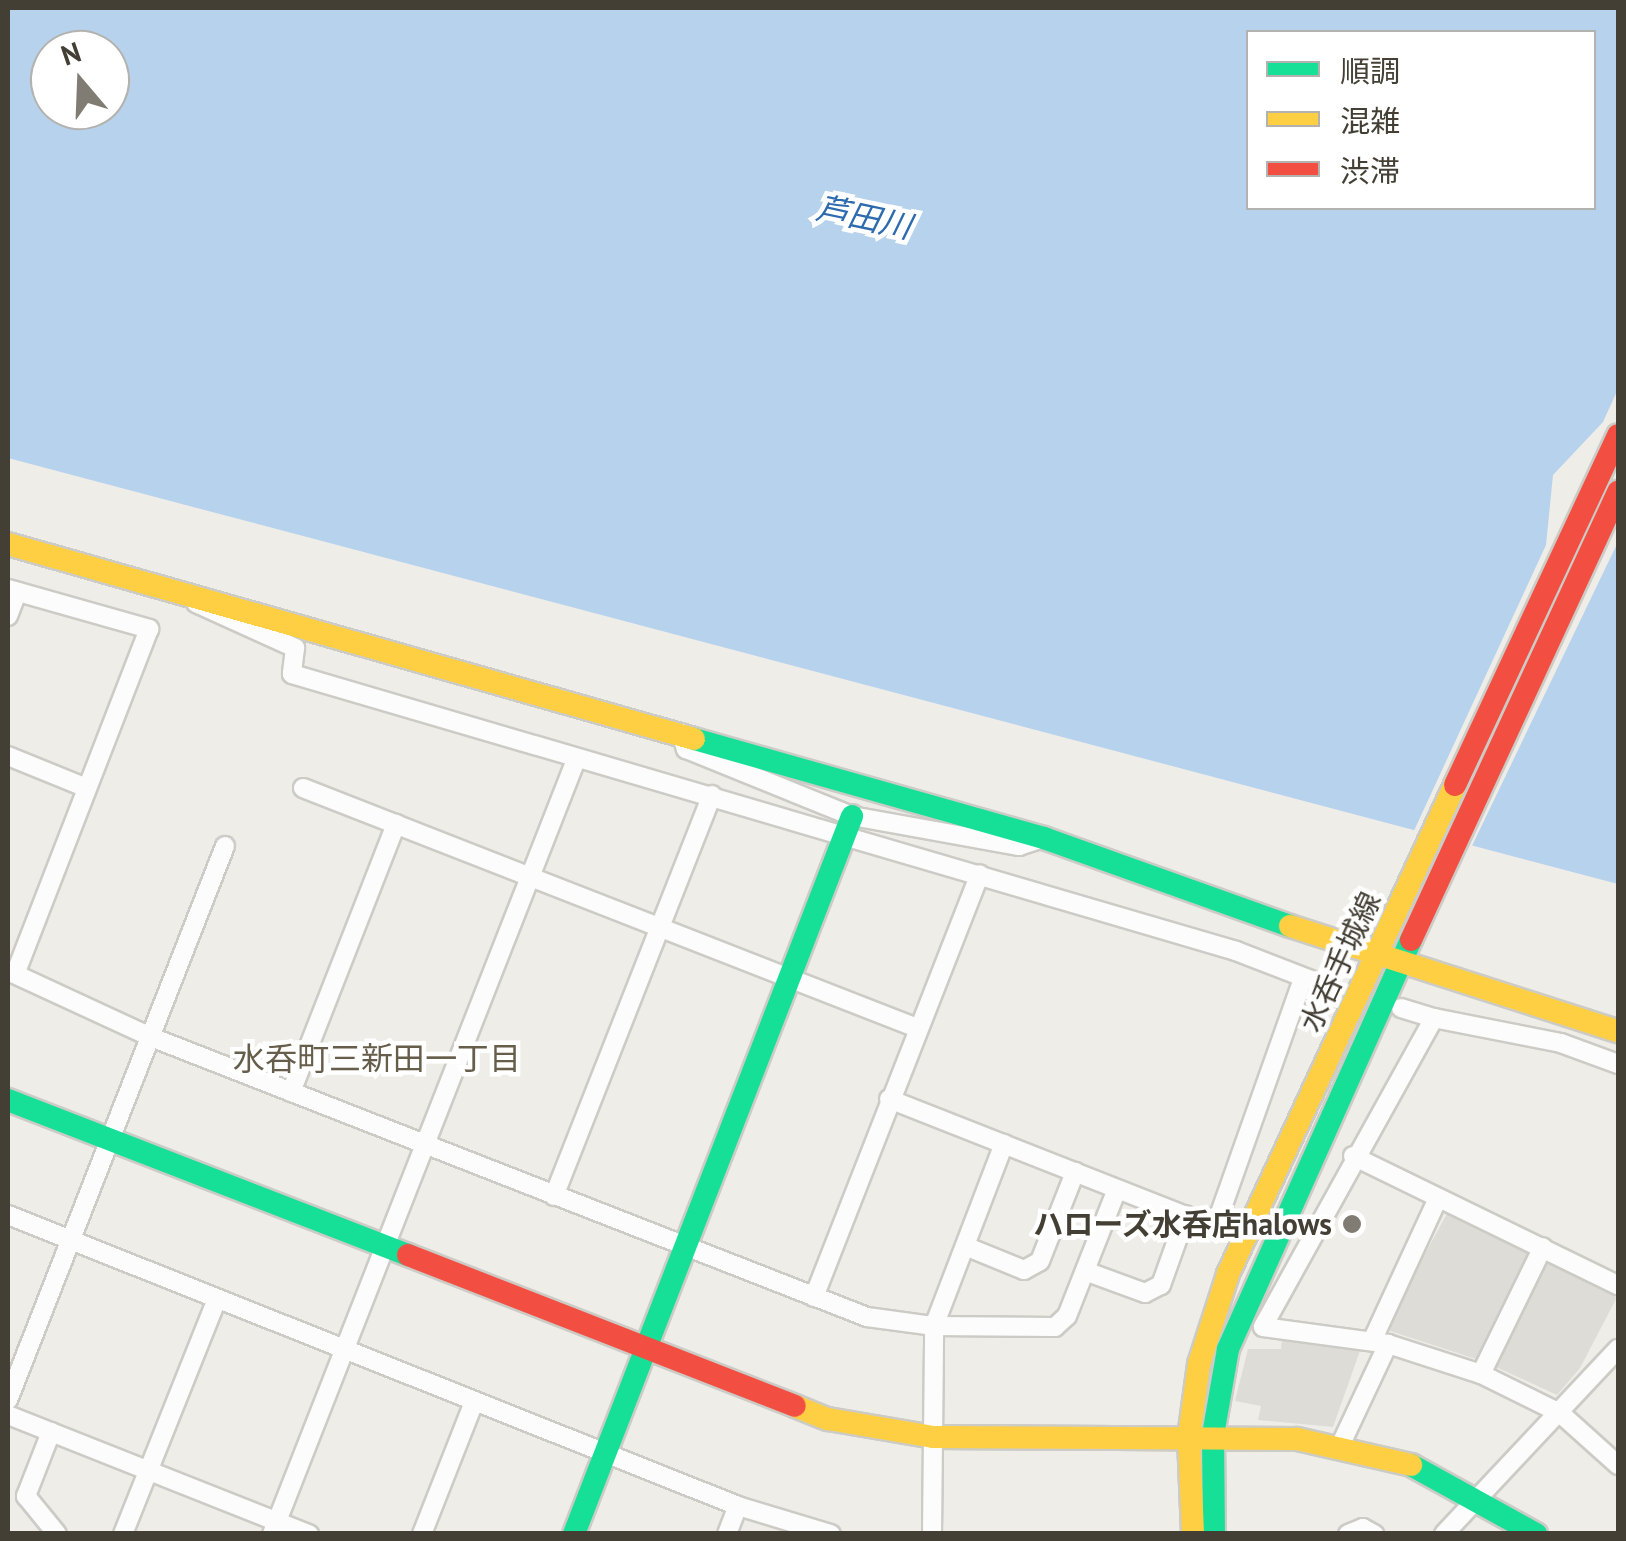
<!DOCTYPE html>
<html>
<head>
<meta charset="utf-8">
<style>
	body { margin:0 }
	#map { position:relative; width:1626px; height:1541px; overflow:hidden; background:#eeede8; font-family:"PT Sans","Noto Sans JP",sans-serif }
	div>[style] { position:absolute }
	.parking>* { inset:0; background:#dddcd7 }
	.water>* { inset:0; background:#b7d2ed }
	.pier>* { inset:0; background:#eeede8 }
	.roads { filter:drop-shadow(2px 0 #cccbc5) drop-shadow(-2px 0 #cccbc5) drop-shadow(0 2px #cccbc5) drop-shadow(0 -2px #cccbc5) }
	.street>* { height:18px; margin:-9px; padding:0 9px; transform-origin:9px; border-radius:9px; background:#fcfcfc }
	.fast>* { height:22px; margin:-11px; padding:0 11px; transform-origin:11px; border-radius:11px; background:#16e098 }
	.slow>* { height:22px; margin:-11px; padding:0 11px; transform-origin:11px; border-radius:11px; background:#ffcf43 }
	.jam>* { height:22px; margin:-11px; padding:0 11px; transform-origin:11px; border-radius:11px; background:#f24e42 }
	.dots>* { width:28px; height:28px; translate:-50% -50%; box-sizing:border-box; border:5px solid #fff; border-radius:50% }
	span { translate:-50% -50%; white-space:nowrap; text-align:center; line-height:1.15; -webkit-text-stroke:9px #fff; paint-order:stroke }
	.street-label { font-size:30px; color:#443f34 }
	.poi-label { font-size:30px; color:#443f34; font-weight:700 }
	.right { translate:-100% -50%; text-align:right }
	.water-label { font-size:32px; color:#2e6bae; font-style:italic }
	.neighbourhood-label { font-size:32px; color:#665e4b }
	.frame { position:absolute; inset:0; border:10px solid #443f34; pointer-events:none }
	.legend { position:absolute; left:1246px; top:30px; width:350px; height:180px; box-sizing:border-box; background:#fff; border:2px solid #b4b2ae; margin:0; padding:12px 18px; list-style:none; font-size:30px; color:#443f34 }
	.legend li { display:flex; align-items:center; gap:20px; height:50px }
	.legend b { width:50px; border:2px solid #b4b2ae }
	.north { position:absolute; left:30px; top:30px; width:100px; height:100px; box-sizing:border-box; background:#fff; border:2px solid #b4b2ae; border-radius:50%; rotate:341deg; font-size:28px; font-weight:700; line-height:40px; text-align:center; color:#443f34 }
	.north::after { content:''; display:block; margin:auto; width:35px; height:45px; background:#807c73; clip-path:polygon(50% 0,100% 100%,50% 72%,0 100%) }
</style>
</head>
<body>
<div id="map">
	<div class="parking">
		<div style="clip-path:polygon(1449px 1210px,1525px 1246px,1531px 1257px,1482px 1361px,1384px 1329px)"></div>
		<div style="clip-path:polygon(1555px 1260px,1610px 1285px,1616px 1299px,1580px 1368px,1557px 1395px,1494px 1366px,1540px 1264px)"></div>
		<div style="clip-path:polygon(1282px 1338px,1362px 1345px,1333px 1427px,1258px 1420px,1261px 1406px,1235px 1401px,1248px 1349px,1281px 1349px)"></div>
	</div>
	<div class="water">
		<div style="clip-path:polygon(evenodd,8px 8px,1618px 8px,1618px 884px,8px 458px,8px 8px,1248px 32px,1594px 32px,1594px 208px,1248px 208px,1248px 32px,8px 8px,50px 50px,110px 50px,110px 110px,50px 110px,50px 50px)"></div>
	</div>
	<div class="pier">
		<div style="clip-path:polygon(1618px 389px,1618px 542px,1470px 850px,1412px 835px,1546px 545px,1553px 475px,1603px 422px)"></div>
	</div>
	<div class="roads">
		<div class="street">
			<div style="left:8px;top:589px;width:147px;rotate:15.8deg"></div>
			<div style="left:149px;top:629px;width:370px;rotate:111.2deg"></div>
			<div style="left:196px;top:603px;width:109px;rotate:24.4deg"></div>
			<div style="left:295px;top:648px;width:26px;rotate:97deg"></div>
			<div style="left:292px;top:674px;width:984px;rotate:16.35deg"></div>
			<div style="left:1236px;top:951px;width:105px;rotate:21.2deg"></div>
			<div style="left:8px;top:616px;width:26px;rotate:-69deg"></div>
			<div style="left:681px;top:733px;width:17px;rotate:73deg"></div>
			<div style="left:686px;top:749px;width:179px;rotate:22deg"></div>
			<div style="left:852px;top:816px;width:170px;rotate:10.2deg"></div>
			<div style="left:1019px;top:846px;width:26px;rotate:-18deg"></div>
			<div style="left:8px;top:756px;width:85px;rotate:22.1deg"></div>
			<div style="left:303px;top:788px;width:659px;rotate:21.35deg"></div>
			<div style="left:8px;top:971px;width:157px;rotate:24.8deg"></div>
			<div style="left:151px;top:1037px;width:769px;rotate:21.36deg"></div>
			<div style="left:867px;top:1317px;width:68px;rotate:7.7deg"></div>
			<div style="left:934px;top:1326px;width:121px;rotate:0.5deg"></div>
			<div style="left:1055px;top:1327px;width:16px;rotate:-43deg"></div>
			<div style="left:1067px;top:1316px;width:136px;rotate:-68.5deg"></div>
			<div style="left:1401px;top:1008px;width:34px;rotate:17deg"></div>
			<div style="left:1618px;top:1064px;width:61px;rotate:-159.8deg"></div>
			<div style="left:1561px;top:1043px;width:129px;rotate:-168.9deg"></div>
			<div style="left:1434px;top:1018px;width:353px;rotate:119deg"></div>
			<div style="left:1263px;top:1327px;width:126px;rotate:7.7deg"></div>
			<div style="left:1388px;top:1344px;width:98px;rotate:17.9deg"></div>
			<div style="left:1481px;top:1374px;width:88px;rotate:26.3deg"></div>
			<div style="left:1560px;top:1413px;width:78px;rotate:41.9deg"></div>
			<div style="left:291px;top:1092px;width:288px;rotate:-68.6deg"></div>
			<div style="left:889px;top:1099px;width:336px;rotate:21.5deg"></div>
			<div style="left:1202px;top:1222px;width:18px;rotate:-19deg"></div>
			<div style="left:1219px;top:1216px;width:251px;rotate:-70.5deg"></div>
			<div style="left:1353px;top:1156px;width:295px;rotate:26deg"></div>
			<div style="left:554px;top:1196px;width:431px;rotate:-68.5deg"></div>
			<div style="left:8px;top:1215px;width:786px;rotate:21.73deg"></div>
			<div style="left:738px;top:1506px;width:97px;rotate:16.8deg"></div>
			<div style="left:965px;top:1246px;width:64px;rotate:22.1deg"></div>
			<div style="left:1024px;top:1270px;width:18px;rotate:-29deg"></div>
			<div style="left:1040px;top:1261px;width:96px;rotate:-68.5deg"></div>
			<div style="left:1085px;top:1271px;width:64px;rotate:20.1deg"></div>
			<div style="left:1145px;top:1293px;width:18px;rotate:-27deg"></div>
			<div style="left:1161px;top:1285px;width:74px;rotate:-70.3deg"></div>
			<div style="left:814px;top:1297px;width:454px;rotate:-68.6deg"></div>
			<div style="left:1372px;top:1341px;width:157px;rotate:-65.2deg"></div>
			<div style="left:1481px;top:1374px;width:141px;rotate:-64deg"></div>
			<div style="left:8px;top:1400px;width:595px;rotate:-68.61deg"></div>
			<div style="left:8px;top:1415px;width:324px;rotate:21.6deg"></div>
			<div style="left:51px;top:1432px;width:69px;rotate:111.3deg"></div>
			<div style="left:26px;top:1496px;width:49px;rotate:50.8deg"></div>
			<div style="left:1340px;top:1446px;width:113px;rotate:-64.8deg"></div>
			<div style="left:123px;top:1534px;width:251px;rotate:-68.2deg"></div>
			<div style="left:272px;top:1534px;width:832px;rotate:-68.56deg"></div>
			<div style="left:422px;top:1534px;width:142px;rotate:-68.5deg"></div>
			<div style="left:727px;top:1534px;width:30px;rotate:-69deg"></div>
			<div style="left:932px;top:1534px;width:208px;rotate:-89.4deg"></div>
			<div style="left:934px;top:1326px;width:195px;rotate:-69deg"></div>
			<div style="left:1348px;top:1534px;width:16px;rotate:-22deg"></div>
			<div style="left:1363px;top:1528px;width:13px;rotate:29deg"></div>
			<div style="left:1444px;top:1534px;width:254px;rotate:-46.8deg"></div>
		</div>
		<div class="fast">
			<div style="left:694px;top:739px;width:364px;rotate:15.8deg"></div>
			<div style="left:1044px;top:838px;width:261px;rotate:19.7deg"></div>
			<div style="left:8px;top:1100px;width:429px;rotate:21.2deg"></div>
			<div style="left:1411px;top:1465px;width:143px;rotate:28.9deg"></div>
			<div style="left:574px;top:1534px;width:770px;rotate:-68.83deg"></div>
			<div style="left:1214px;top:1534px;width:99px;rotate:-90.6deg"></div>
			<div style="left:1213px;top:1435px;width:87px;rotate:-80.1deg"></div>
			<div style="left:1228px;top:1349px;width:448px;rotate:-65.9deg"></div>
		</div>
		<div class="slow">
			<div style="left:8px;top:544px;width:713px;rotate:15.87deg"></div>
			<div style="left:1290px;top:926px;width:344px;rotate:17.8deg"></div>
			<div style="left:795px;top:1406px;width:35px;rotate:22deg"></div>
			<div style="left:828px;top:1419px;width:107px;rotate:9.7deg"></div>
			<div style="left:933px;top:1437px;width:364px;rotate:0.3deg"></div>
			<div style="left:1297px;top:1439px;width:117px;rotate:12.8deg"></div>
			<div style="left:1193px;top:1534px;width:97px;rotate:-92.4deg"></div>
			<div style="left:1189px;top:1437px;width:74px;rotate:-82.2deg"></div>
			<div style="left:1199px;top:1364px;width:95px;rotate:-72.1deg"></div>
			<div style="left:1228px;top:1274px;width:539px;rotate:-65.1deg"></div>
		</div>
		<div class="jam">
			<div style="left:1455px;top:785px;width:386px;rotate:-65deg"></div>
			<div style="left:1411px;top:940px;width:494px;rotate:-65.2deg"></div>
			<div style="left:408px;top:1255px;width:415px;rotate:21.3deg"></div>
		</div>
	</div>
	<div class="dots">
		<div style="left:1352px;top:1224px;background:#807c73"></div>
	</div>
	<div class="street-label">
		<span style="left:1340px;top:962px;rotate:-65deg">水呑手城線</span>
	</div>
	<div class="poi-label">
		<span class="right" style="left:1332px;top:1224px">ハローズ水呑店halows</span>
	</div>
	<div class="water-label">
		<span style="left:864px;top:217px;rotate:12deg">芦田川</span>
	</div>
	<div class="neighbourhood-label">
		<span style="left:377px;top:1058px">水呑町三新田一丁目</span>
	</div>
	<div class="frame"></div>
	<ul class="legend">
	<li><b style="height:12px;background:#16e098"></b>順調</li>
	<li><b style="height:12px;background:#ffcf43"></b>混雑</li>
	<li><b style="height:12px;background:#f24e42"></b>渋滞</li>
	</ul>
	<div class="north">N</div>
</div>
</body>
</html>
